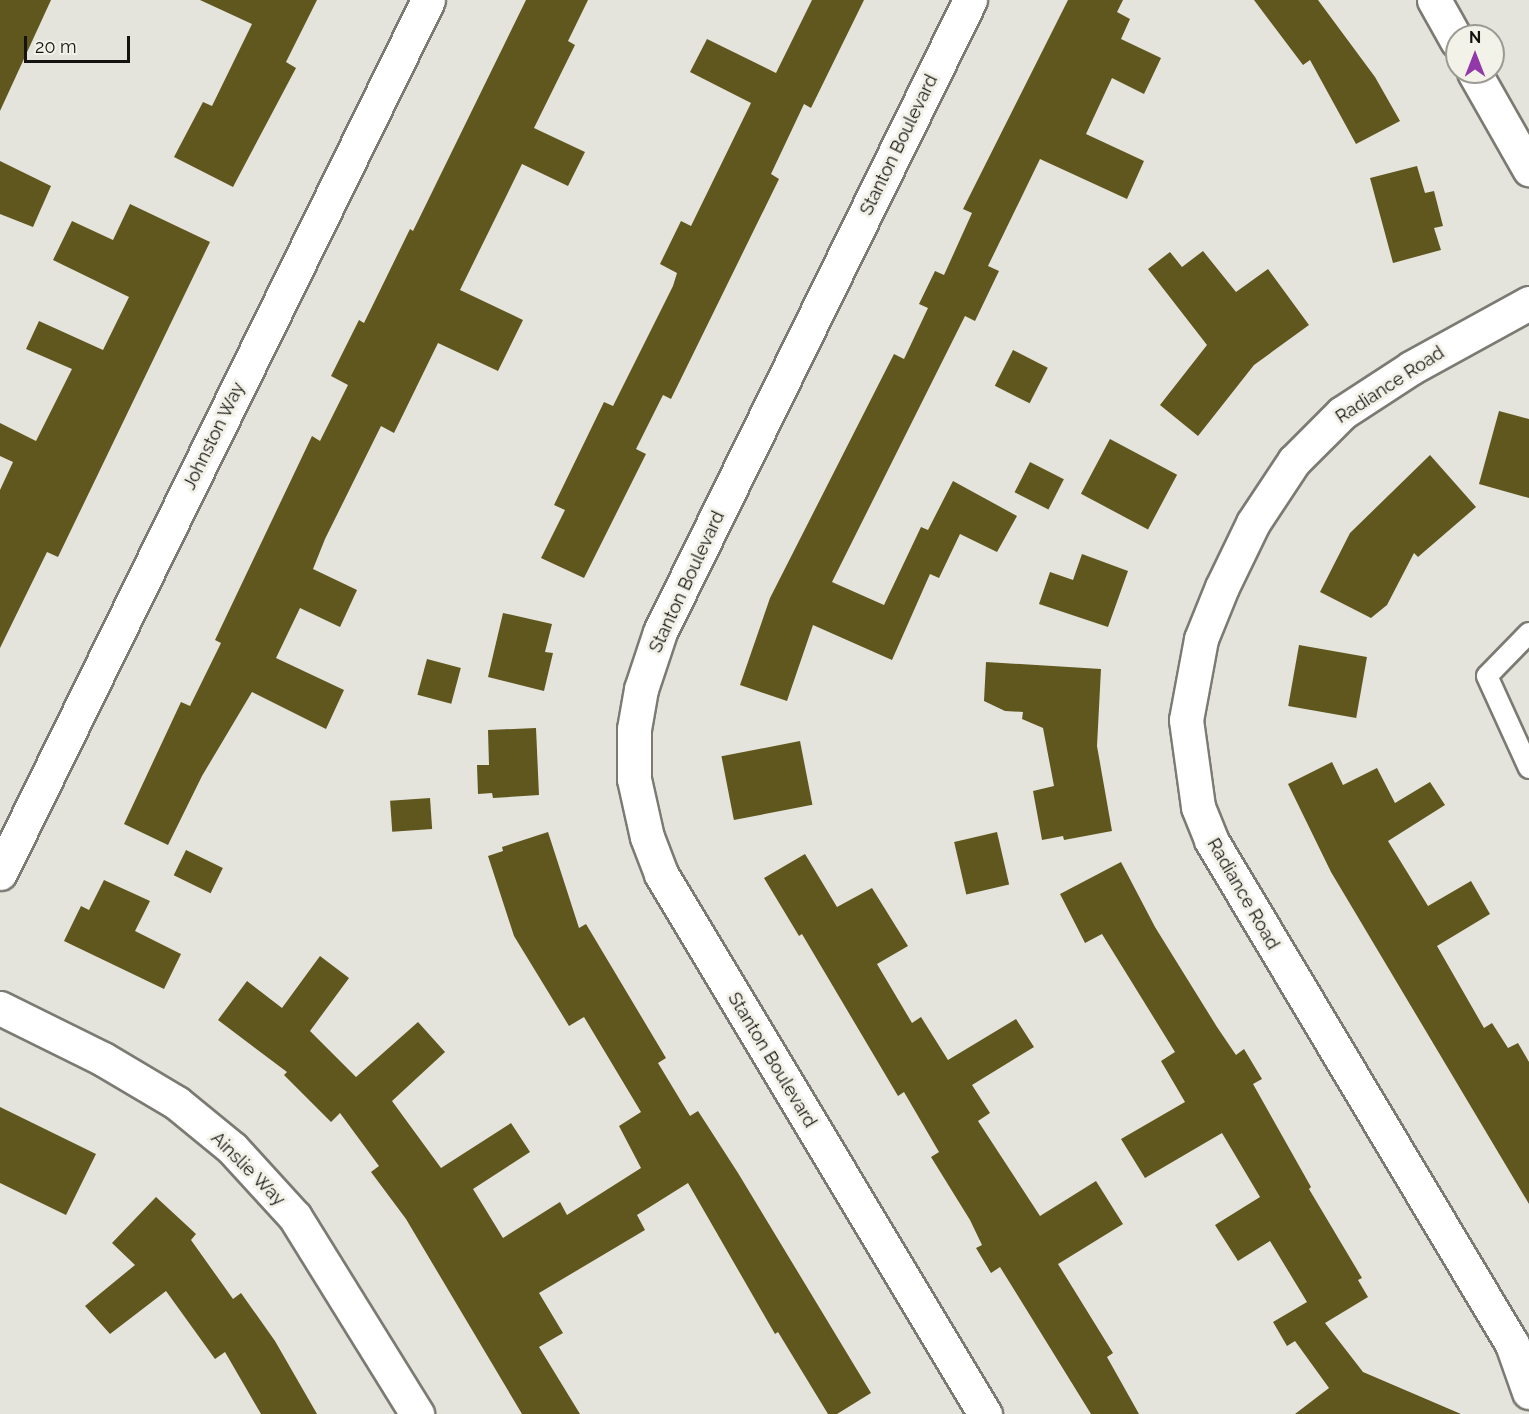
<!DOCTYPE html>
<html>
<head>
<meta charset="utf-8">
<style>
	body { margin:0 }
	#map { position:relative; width:1529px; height:1414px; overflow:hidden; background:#e5e4dc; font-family:Raleway,sans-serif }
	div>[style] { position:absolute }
	.building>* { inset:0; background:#5f571e; transform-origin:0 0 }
	.roads { filter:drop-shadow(2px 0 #7b7b73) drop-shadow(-2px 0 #7b7b73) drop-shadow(0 2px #7b7b73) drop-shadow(0 -2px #7b7b73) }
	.lane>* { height:20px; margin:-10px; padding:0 10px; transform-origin:10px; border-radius:10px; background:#fff }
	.street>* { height:33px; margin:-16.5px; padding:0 16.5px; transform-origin:16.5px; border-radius:16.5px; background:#fff }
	span { translate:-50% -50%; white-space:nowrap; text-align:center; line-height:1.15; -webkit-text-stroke:6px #f3f2e9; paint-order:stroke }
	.street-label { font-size:18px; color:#141310 }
	.north { position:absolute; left:1445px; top:24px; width:60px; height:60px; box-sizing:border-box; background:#f3f2e9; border:2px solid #9a9992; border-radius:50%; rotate:0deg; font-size:16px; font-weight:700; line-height:24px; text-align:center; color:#141310 }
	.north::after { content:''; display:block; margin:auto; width:21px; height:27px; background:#913aa7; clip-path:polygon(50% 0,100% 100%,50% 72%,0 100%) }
	.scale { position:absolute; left:24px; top:36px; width:106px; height:27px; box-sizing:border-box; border:3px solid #141310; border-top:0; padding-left:8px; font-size:18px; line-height:21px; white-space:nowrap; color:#141310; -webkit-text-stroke:4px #f3f2e9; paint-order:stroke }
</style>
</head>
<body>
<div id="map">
	<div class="building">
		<div style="clip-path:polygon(0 0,51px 0,0 111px)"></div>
		<div style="clip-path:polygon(200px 0,317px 0,286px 62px,296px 68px,233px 187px,174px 157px,203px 102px,212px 106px,252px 24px)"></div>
		<div style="clip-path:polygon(526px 0,588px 0,568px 41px,575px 45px,534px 128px,585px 152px,568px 186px,522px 164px,460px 290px,523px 320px,498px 371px,438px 343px,394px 433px,381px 426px,325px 539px,313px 569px,357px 590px,340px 627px,300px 608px,276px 658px,344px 690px,326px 729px,252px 692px,202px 776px,168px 845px,124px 824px,181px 702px,190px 706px,221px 643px,215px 640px,312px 436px,320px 441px,348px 385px,331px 376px,359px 320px,364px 323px,410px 229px,413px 231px)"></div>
		<div style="clip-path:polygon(812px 0,864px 0,811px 108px,804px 104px,771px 174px,779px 179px,671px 399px,663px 395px,636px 449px,646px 454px,584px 578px,541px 558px,565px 510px,554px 505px,604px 402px,613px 406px,673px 286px,677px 273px,660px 264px,681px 221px,691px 226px,751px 103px,690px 72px,707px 39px,776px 73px)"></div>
		<div style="clip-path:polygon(1068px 0,1123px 0,1117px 12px,1130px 19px,1121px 39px,1161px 58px,1144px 94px,1112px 78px,1086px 134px,1144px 161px,1127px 199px,1040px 159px,988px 266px,999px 271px,975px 321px,965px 316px,832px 582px,884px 605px,921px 527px,928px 530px,953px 481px,1017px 516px,997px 552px,960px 534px,939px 578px,930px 574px,892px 660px,813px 625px,787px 701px,740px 685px,770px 598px,894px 354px,904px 359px,928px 308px,919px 304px,935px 271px,944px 275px,972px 213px,963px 209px)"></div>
		<div style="clip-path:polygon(1254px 0,1318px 0,1375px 77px,1400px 121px,1356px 144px,1310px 60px,1303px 65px)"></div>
		<div style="clip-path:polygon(0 161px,51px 186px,33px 227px,0 214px)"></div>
		<div style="clip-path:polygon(1417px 166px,1425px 193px,1434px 191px,1443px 226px,1434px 228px,1441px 250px,1393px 263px,1370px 178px)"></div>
		<div style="clip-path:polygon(130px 204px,210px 242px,58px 557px,47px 552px,0 648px,0 490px,13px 462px,0 456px,0 423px,36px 441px,72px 369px,26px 349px,39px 321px,103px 350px,129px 297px,53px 260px,72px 221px,113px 240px)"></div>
		<div style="clip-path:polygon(1203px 251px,1236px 292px,1268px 269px,1309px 325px,1254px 365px,1198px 436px,1160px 405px,1207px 345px,1148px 269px,1170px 252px,1182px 267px)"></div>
		<div style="left:1013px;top:350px;width:39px;height:40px;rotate:27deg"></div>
		<div style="clip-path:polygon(1499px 411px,1529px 419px,1529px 498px,1479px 484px)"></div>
		<div style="left:1110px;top:439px;width:76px;height:62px;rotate:28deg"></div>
		<div style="clip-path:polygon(1430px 455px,1476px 507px,1418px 557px,1414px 553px,1387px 605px,1371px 618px,1320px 592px,1350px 533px)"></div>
		<div style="left:1030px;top:462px;width:38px;height:34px;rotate:27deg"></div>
		<div style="clip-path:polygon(1082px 554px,1128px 571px,1108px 627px,1039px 604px,1050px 572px,1073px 580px)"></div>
		<div style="clip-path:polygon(503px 613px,552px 624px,545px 652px,553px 653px,544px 691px,488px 677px)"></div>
		<div style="left:1299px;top:645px;width:69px;height:62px;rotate:10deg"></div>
		<div style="left:427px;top:659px;width:35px;height:37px;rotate:15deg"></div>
		<div style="clip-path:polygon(986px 662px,1101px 669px,1097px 746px,1112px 831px,1064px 840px,1063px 836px,1042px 840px,1033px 791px,1054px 786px,1043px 728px,1022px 719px,1023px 712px,1005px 711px,984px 701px)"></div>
		<div style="clip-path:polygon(536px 728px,539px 795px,493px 798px,492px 793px,478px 794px,477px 765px,489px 765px,488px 730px)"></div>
		<div style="left:800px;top:741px;width:65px;height:80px;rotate:79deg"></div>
		<div style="clip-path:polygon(1332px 762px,1343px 785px,1377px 768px,1395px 803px,1430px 782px,1445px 805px,1388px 841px,1428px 906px,1471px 881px,1490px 914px,1437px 946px,1484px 1028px,1492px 1023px,1508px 1048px,1518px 1043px,1529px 1062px,1529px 1204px,1331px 872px,1288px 784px)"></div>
		<div style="left:430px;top:798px;width:31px;height:40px;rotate:86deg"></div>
		<div style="clip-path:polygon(548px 832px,579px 928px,586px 924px,666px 1058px,658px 1063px,690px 1116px,698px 1111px,738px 1173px,871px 1393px,837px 1414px,828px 1414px,778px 1332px,775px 1334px,688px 1183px,637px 1215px,645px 1230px,539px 1293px,563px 1333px,539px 1347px,580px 1414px,522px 1414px,406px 1219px,371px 1172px,379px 1166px,340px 1113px,331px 1122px,284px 1075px,287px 1072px,218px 1020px,247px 981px,282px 1008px,320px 956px,349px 978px,310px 1031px,356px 1077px,418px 1022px,445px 1052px,392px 1101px,441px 1168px,511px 1123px,530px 1152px,473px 1189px,503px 1238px,560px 1202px,567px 1215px,641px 1168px,619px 1126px,641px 1112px,584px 1017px,569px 1026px,514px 936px,488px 856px,503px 851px,502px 847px)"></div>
		<div style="left:997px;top:832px;width:54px;height:44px;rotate:77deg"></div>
		<div style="left:186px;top:850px;width:41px;height:28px;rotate:26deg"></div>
		<div style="clip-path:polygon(805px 854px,837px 907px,872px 888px,908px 946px,877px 964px,912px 1023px,921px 1017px,948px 1060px,1016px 1019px,1034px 1047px,972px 1085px,990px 1113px,978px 1121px,1040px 1216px,1096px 1181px,1123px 1224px,1058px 1264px,1113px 1353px,1107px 1357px,1139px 1414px,1091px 1414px,1000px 1267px,991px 1273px,976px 1248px,982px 1245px,970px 1220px,931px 1157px,939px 1152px,904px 1092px,898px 1096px,802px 934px,799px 936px,764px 878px)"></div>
		<div style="clip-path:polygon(1121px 862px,1155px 927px,1217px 1027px,1236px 1055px,1244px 1049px,1262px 1079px,1253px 1084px,1311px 1187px,1309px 1189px,1362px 1278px,1358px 1280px,1368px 1297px,1325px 1323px,1363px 1372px,1461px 1414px,1295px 1414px,1329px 1388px,1295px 1341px,1287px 1346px,1273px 1322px,1307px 1302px,1270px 1241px,1238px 1261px,1215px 1225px,1260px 1197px,1222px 1133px,1145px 1178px,1121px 1139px,1185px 1102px,1161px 1061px,1175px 1052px,1102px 934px,1085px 943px,1060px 894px)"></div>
		<div style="clip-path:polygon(104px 880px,150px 901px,135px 931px,181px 954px,164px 989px,64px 941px,81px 906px,89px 910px)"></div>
		<div style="clip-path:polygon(0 1107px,96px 1154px,66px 1215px,0 1183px)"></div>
		<div style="clip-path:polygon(156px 1197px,196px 1234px,191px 1240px,233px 1299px,241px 1293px,275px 1341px,317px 1414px,261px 1414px,225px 1352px,215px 1359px,166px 1291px,110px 1334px,85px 1306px,135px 1265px,112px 1243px)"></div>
	</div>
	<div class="roads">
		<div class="lane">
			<div style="left:1529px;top:633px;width:60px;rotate:134.3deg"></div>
			<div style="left:1487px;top:676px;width:101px;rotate:65.5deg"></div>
		</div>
		<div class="street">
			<div style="left:970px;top:0;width:704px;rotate:116.13deg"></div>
			<div style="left:660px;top:632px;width:60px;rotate:108.4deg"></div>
			<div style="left:641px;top:689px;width:41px;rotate:99.9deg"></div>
			<div style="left:634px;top:729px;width:50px;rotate:90deg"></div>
			<div style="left:634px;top:779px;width:59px;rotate:77.4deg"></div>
			<div style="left:647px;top:837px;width:40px;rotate:69deg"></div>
			<div style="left:661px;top:874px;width:630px;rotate:59.04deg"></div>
			<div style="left:1434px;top:0;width:47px;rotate:60.7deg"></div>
			<div style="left:1474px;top:72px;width:112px;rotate:60.4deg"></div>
			<div style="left:1529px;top:303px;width:135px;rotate:151.2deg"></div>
			<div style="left:1411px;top:368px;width:82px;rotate:146.9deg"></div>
			<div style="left:1342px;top:413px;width:68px;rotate:135deg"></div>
			<div style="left:1294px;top:461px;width:74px;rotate:123.5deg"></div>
			<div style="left:1253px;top:523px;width:71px;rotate:115.8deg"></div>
			<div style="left:1222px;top:587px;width:56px;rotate:112deg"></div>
			<div style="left:1201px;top:639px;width:82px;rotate:100.5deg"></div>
			<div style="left:1186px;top:720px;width:88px;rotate:82.1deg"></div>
			<div style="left:1198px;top:807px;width:35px;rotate:68deg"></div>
			<div style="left:1211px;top:840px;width:587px;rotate:59.15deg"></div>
			<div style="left:1512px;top:1344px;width:51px;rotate:70.5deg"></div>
			<div style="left:0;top:873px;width:972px;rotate:-63.88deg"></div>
			<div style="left:0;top:1008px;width:115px;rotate:26.3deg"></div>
			<div style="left:103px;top:1059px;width:86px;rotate:30.7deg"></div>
			<div style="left:177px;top:1103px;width:71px;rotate:39.3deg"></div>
			<div style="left:232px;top:1148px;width:93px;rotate:47.6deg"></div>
			<div style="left:295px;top:1217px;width:232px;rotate:58.2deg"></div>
		</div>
	</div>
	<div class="street-label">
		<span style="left:899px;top:145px;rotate:-64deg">Stanton Boulevard</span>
		<span style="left:1390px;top:385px;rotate:-33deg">Radiance Road</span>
		<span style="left:214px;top:436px;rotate:-64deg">Johnston Way</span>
		<span style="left:687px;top:582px;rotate:-65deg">Stanton Boulevard</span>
		<span style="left:1243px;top:894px;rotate:60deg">Radiance Road</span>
		<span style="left:772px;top:1060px;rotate:59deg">Stanton Boulevard</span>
		<span style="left:248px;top:1169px;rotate:45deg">Ainslie Way</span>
	</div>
	<div class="north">N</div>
	<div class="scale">20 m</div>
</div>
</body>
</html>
